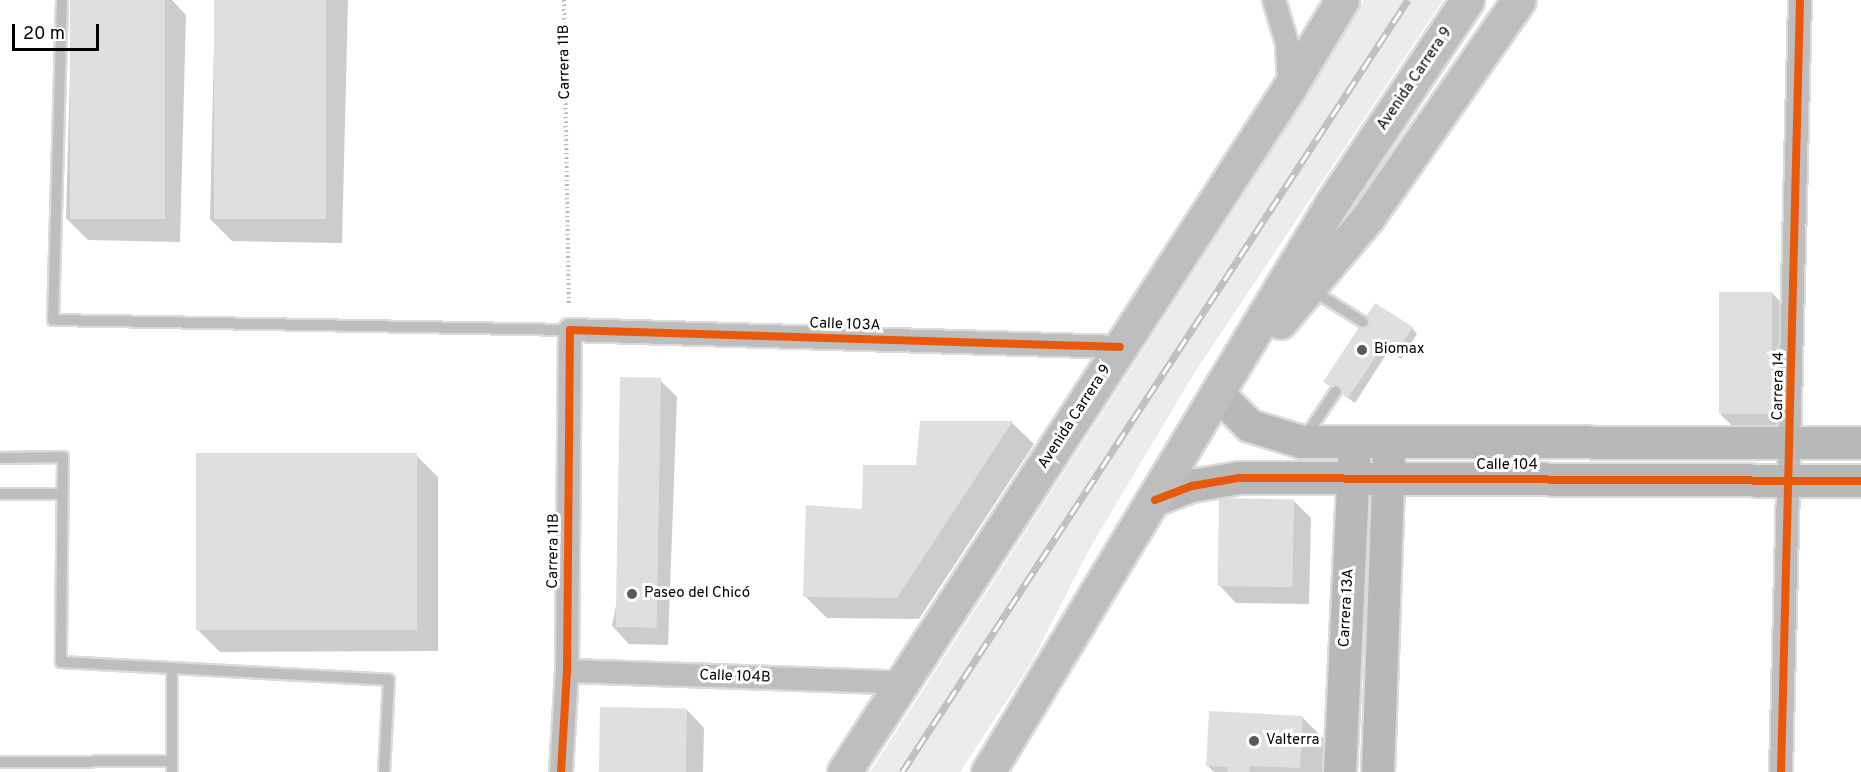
<!DOCTYPE html>
<html>
<head>
<meta charset="utf-8">
<style>
	body { margin:0 }
	#map { position:relative; width:1861px; height:772px; overflow:hidden; background:#fff; font-family:Overpass,sans-serif }
	div>[style] { position:absolute }
	.green>* { inset:0; background:#ececec }
	.shadow>* { inset:0; background:#0003 }
	.building>* { inset:0; background:#dfdfdf; transform-origin:0 0 }
	.path>* { height:4px; margin-top:-2px; transform-origin:0; background:repeating-linear-gradient(90deg,#b9b9b9 0 1.5px,transparent 0 4.5px) }
	.roads { filter:drop-shadow(2px 0 #dbdbdb) drop-shadow(-2px 0 #dbdbdb) drop-shadow(0 2px #dbdbdb) drop-shadow(0 -2px #dbdbdb) }
	.lane>* { height:10px; margin:-5px; padding:0 5px; transform-origin:5px; border-radius:5px; background:#bebebe }
	.street>* { height:22px; margin:-11px; padding:0 11px; transform-origin:11px; border-radius:11px; background:#bebebe }
	.secondary>* { height:32px; margin:-16px; padding:0 16px; transform-origin:16px; border-radius:16px; background:#b8b8b8 }
	.primary>* { height:33px; margin:-16.5px; padding:0 16.5px; transform-origin:16.5px; border-radius:16.5px; background:#bebebe }
	.rail>* { height:7px; margin-top:-3.5px; transform-origin:0; background:repeating-linear-gradient(90deg,#fff 0 14px,#bebebe 0 28px); box-sizing:border-box; border-block:2px solid #bebebe }
	.cycleway>* { height:8px; margin:-4px; padding:0 4px; transform-origin:4px; border-radius:4px; background:#e8590c }
	.dots>* { width:16px; height:16px; translate:-50% -50%; box-sizing:border-box; border:3px solid #fff; border-radius:50% }
	span { translate:-50% -50%; white-space:nowrap; text-align:center; line-height:1.15; -webkit-text-stroke:6px #fff; paint-order:stroke }
	.street-label { font-size:15px; color:#000 }
	.poi-label { font-size:15px; color:#000 }
	.left { translate:0 -50%; text-align:left }
	.scale { position:absolute; left:12px; top:24px; width:87px; height:27px; box-sizing:border-box; border:3px solid #000; border-top:0; padding-left:8px; font-size:18px; line-height:21px; white-space:nowrap; color:#000; -webkit-text-stroke:4px #fff; paint-order:stroke }
</style>
</head>
<body>
<div id="map">
	<div class="green">
		<div style="clip-path:polygon(1364px 0,1443px 0,1195px 372px,1090px 548px,1030px 665px,960px 772px,870px 772px,1252px 182px)"></div>
	</div>
	<div class="shadow">
		<div style="clip-path:polygon(72px 0,172px 0,186px 15px,180px 242px,88px 240px,66px 218px)"></div>
		<div style="clip-path:polygon(215px 0,348px 0,342px 243px,232px 241px,210px 219px)"></div>
		<div style="clip-path:polygon(1772px 293px,1800px 322px,1801px 442px,1750px 443px,1721px 415px)"></div>
		<div style="clip-path:polygon(1412px 328px,1417px 334px,1401px 359px,1389px 350px,1355px 403px,1325px 382px)"></div>
		<div style="clip-path:polygon(660px 380px,677px 397px,668px 645px,629px 644px,612px 626px)"></div>
		<div style="clip-path:polygon(922px 422px,1012px 423px,1034px 444px,919px 619px,827px 618px,805px 596px,863px 510px,918px 467px)"></div>
		<div style="clip-path:polygon(416px 455px,438px 477px,438px 651px,220px 652px,198px 630px)"></div>
		<div style="clip-path:polygon(1294px 501px,1311px 518px,1309px 604px,1236px 603px,1219px 585px)"></div>
		<div style="clip-path:polygon(687px 710px,704px 728px,703px 772px,600px 772px)"></div>
		<div style="clip-path:polygon(1302px 717px,1324px 739px,1322px 772px,1214px 772px,1207px 765px)"></div>
	</div>
	<div class="building">
		<div style="left:70px;top:0;width:95px;height:219px"></div>
		<div style="left:214px;top:0;width:112px;height:219px"></div>
		<div style="left:1772px;top:292px;width:122px;height:53px;rotate:90deg"></div>
		<div style="clip-path:polygon(1375px 303px,1413px 327px,1395px 354px,1383px 346px,1348px 398px,1323px 382px)"></div>
		<div style="left:620px;top:377px;width:41px;height:250px;rotate:1deg"></div>
		<div style="clip-path:polygon(920px 421px,1013px 421px,897px 598px,803px 597px,806px 505px,862px 509px,863px 465px,916px 465px)"></div>
		<div style="left:417px;top:453px;width:177px;height:221px;rotate:90deg"></div>
		<div style="left:1219px;top:498px;width:75px;height:88px;rotate:1deg"></div>
		<div style="left:600px;top:707px;width:87px;height:65px;rotate:1deg"></div>
		<div style="clip-path:polygon(1209px 711px,1303px 716px,1300px 768px,1250px 766px,1249px 772px,1227px 772px,1228px 767px,1206px 766px)"></div>
	</div>
	<div class="path">
		<div style="left:564px;top:0;width:305px;rotate:89.1deg"></div>
	</div>
	<div class="roads">
		<div class="lane">
			<div style="left:62px;top:0;width:320px;rotate:91.6deg"></div>
			<div style="left:53px;top:320px;width:517px;rotate:1.11deg"></div>
			<div style="left:1312px;top:290px;width:60px;rotate:32.1deg"></div>
			<div style="left:1305px;top:437px;width:55px;rotate:-56deg"></div>
			<div style="left:0;top:458px;width:63px;rotate:-0.9deg"></div>
			<div style="left:63px;top:457px;width:205px;rotate:90.6deg"></div>
			<div style="left:61px;top:662px;width:328px;rotate:3.1deg"></div>
			<div style="left:389px;top:680px;width:92px;rotate:93.1deg"></div>
			<div style="left:0;top:494px;width:62px"></div>
			<div style="left:0;top:762px;width:172px;rotate:-0.3deg"></div>
			<div style="left:172px;top:772px;width:104px;rotate:-90deg"></div>
		</div>
		<div class="street">
			<div style="left:1274px;top:0;width:45px;rotate:73.2deg"></div>
			<div style="left:1287px;top:43px;width:43px;rotate:87.3deg"></div>
			<div style="left:567px;top:671px;width:336px;rotate:2deg"></div>
			<div style="left:561px;top:772px;width:101px;rotate:-86.6deg"></div>
			<div style="left:567px;top:671px;width:341px;rotate:-89.5deg"></div>
			<div style="left:570px;top:330px;width:550px;rotate:1.77deg"></div>
			<div style="left:1781px;top:772px;width:772px;rotate:-88.59deg"></div>
		</div>
		<div class="secondary">
			<div style="left:1219px;top:395px;width:44px;rotate:45deg"></div>
			<div style="left:1250px;top:426px;width:54px;rotate:17.1deg"></div>
			<div style="left:1302px;top:442px;width:559px;rotate:0.1deg"></div>
			<div style="left:1155px;top:500px;width:40px;rotate:-21deg"></div>
			<div style="left:1192px;top:486px;width:48px;rotate:-9.7deg"></div>
			<div style="left:1239px;top:478px;width:622px;rotate:0.28deg"></div>
			<div style="left:1340px;top:772px;width:313px;rotate:-87.4deg"></div>
			<div style="left:1378px;top:772px;width:312px;rotate:-88deg"></div>
		</div>
		<div class="primary">
			<div style="left:1280px;top:322px;width:137px;rotate:-50deg"></div>
			<div style="left:1368px;top:217px;width:264px;rotate:-55.2deg"></div>
			<div style="left:844px;top:772px;width:816px;rotate:-56.95deg"></div>
			<div style="left:1289px;top:88px;width:103px;rotate:-58.9deg"></div>
			<div style="left:988px;top:772px;width:663px;rotate:-58.83deg"></div>
			<div style="left:1331px;top:205px;width:246px;rotate:-56.4deg"></div>
		</div>
	</div>
	<div class="rail">
		<div style="left:902px;top:772px;width:923px;rotate:-56.76deg"></div>
	</div>
	<div class="cycleway">
		<div style="left:1155px;top:500px;width:40px;rotate:-21deg"></div>
		<div style="left:1192px;top:486px;width:48px;rotate:-9.7deg"></div>
		<div style="left:1239px;top:478px;width:622px;rotate:0.28deg"></div>
		<div style="left:561px;top:772px;width:101px;rotate:-86.6deg"></div>
		<div style="left:567px;top:671px;width:341px;rotate:-89.5deg"></div>
		<div style="left:570px;top:330px;width:550px;rotate:1.77deg"></div>
		<div style="left:1781px;top:772px;width:772px;rotate:-88.59deg"></div>
	</div>
	<div class="dots">
		<div style="left:1362px;top:350px;background:#595959"></div>
		<div style="left:632px;top:594px;background:#595959"></div>
		<div style="left:1254px;top:741px;background:#595959"></div>
	</div>
	<div class="street-label">
		<span style="left:565px;top:62px;rotate:-91deg">Carrera 11B</span>
		<span style="left:1415px;top:79px;rotate:-56deg">Avenida Carrera 9</span>
		<span style="left:845px;top:325px;rotate:2deg">Calle 103A</span>
		<span style="left:1779px;top:386px;rotate:-89deg">Carrera 14</span>
		<span style="left:1075px;top:417px;rotate:-57deg">Avenida Carrera 9</span>
		<span style="left:1507px;top:466px">Calle 104</span>
		<span style="left:554px;top:551px;rotate:-89deg">Carrera 11B</span>
		<span style="left:1347px;top:608px;rotate:-87deg">Carrera 13A</span>
		<span style="left:735px;top:677px;rotate:2deg">Calle 104B</span>
	</div>
	<div class="poi-label">
		<span class="left" style="left:1374px;top:350px">Biomax</span>
		<span class="left" style="left:644px;top:594px">Paseo del Chicó</span>
		<span class="left" style="left:1266px;top:741px">Valterra</span>
	</div>
	<div class="scale">20 m</div>
</div>
</body>
</html>
